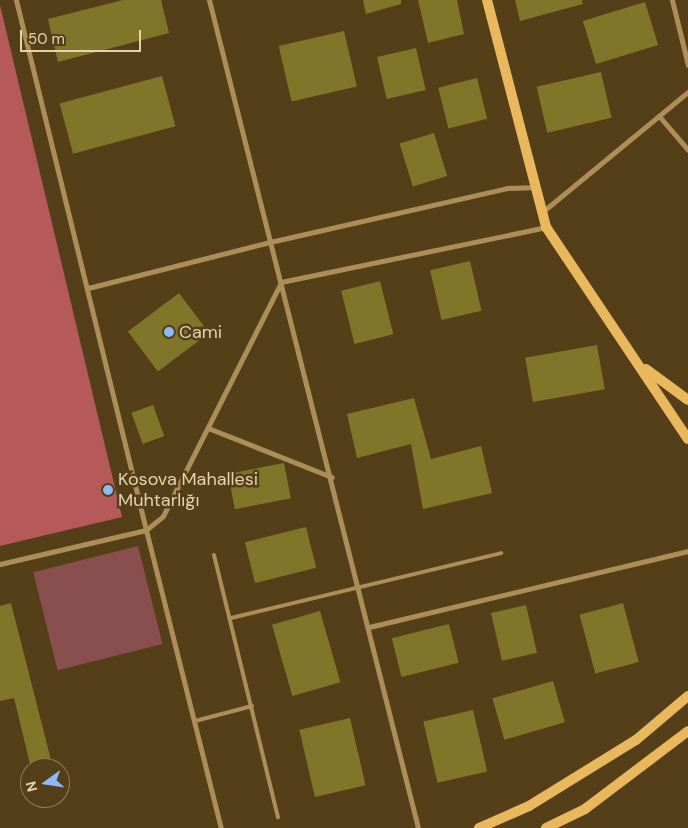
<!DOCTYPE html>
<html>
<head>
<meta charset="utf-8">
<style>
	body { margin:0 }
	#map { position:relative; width:688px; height:828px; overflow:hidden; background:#543f19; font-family:"DM Sans",sans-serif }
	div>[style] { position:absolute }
	.green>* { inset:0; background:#894e4e; transform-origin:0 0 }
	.forest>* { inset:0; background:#b5595a }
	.building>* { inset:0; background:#81752a; transform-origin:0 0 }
	.lane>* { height:4px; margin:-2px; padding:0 2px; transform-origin:2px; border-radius:2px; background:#ad8e58 }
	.street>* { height:5px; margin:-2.5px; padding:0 2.5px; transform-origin:2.5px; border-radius:2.5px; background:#ad8e58 }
	.secondary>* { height:10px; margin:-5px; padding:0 5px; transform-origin:5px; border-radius:5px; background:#e9b75c }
	.dots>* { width:14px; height:14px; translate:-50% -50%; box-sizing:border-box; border:2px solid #543f19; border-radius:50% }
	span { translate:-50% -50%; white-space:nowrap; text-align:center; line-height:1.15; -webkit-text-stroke:5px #543f19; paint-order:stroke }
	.poi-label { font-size:18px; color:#e7d2b0 }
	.left { translate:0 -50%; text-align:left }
	.north { position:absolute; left:20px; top:758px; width:50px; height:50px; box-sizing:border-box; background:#543f19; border:1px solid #8f7a55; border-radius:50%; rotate:256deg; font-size:14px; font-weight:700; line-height:20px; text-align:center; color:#e7d2b0 }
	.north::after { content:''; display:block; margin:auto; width:18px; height:22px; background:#8fb8fd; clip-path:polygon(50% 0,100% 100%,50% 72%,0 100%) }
	.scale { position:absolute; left:20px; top:30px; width:121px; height:22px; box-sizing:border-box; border:2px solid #e7d2b0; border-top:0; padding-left:6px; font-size:15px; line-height:18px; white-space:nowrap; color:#e7d2b0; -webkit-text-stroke:4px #543f19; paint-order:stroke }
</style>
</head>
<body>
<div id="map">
	<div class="green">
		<div style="left:138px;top:546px;width:101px;height:108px;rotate:76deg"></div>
	</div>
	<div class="forest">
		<div style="clip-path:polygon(0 5px,122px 517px,0 546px)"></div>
	</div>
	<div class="building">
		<div style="clip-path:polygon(123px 0,161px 0,169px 33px,58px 62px,48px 19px)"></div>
		<div style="clip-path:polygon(363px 0,401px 0,401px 4px,366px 14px)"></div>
		<div style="clip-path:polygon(418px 0,457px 0,464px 34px,428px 43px)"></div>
		<div style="clip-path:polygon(515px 0,582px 0,583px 4px,520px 21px)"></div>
		<div style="left:645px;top:2px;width:45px;height:65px;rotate:73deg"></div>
		<div style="left:344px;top:31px;width:57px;height:67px;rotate:77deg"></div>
		<div style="left:416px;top:48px;width:43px;height:40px;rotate:77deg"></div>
		<div style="left:601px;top:72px;width:47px;height:66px;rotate:77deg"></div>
		<div style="left:162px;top:76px;width:52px;height:106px;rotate:75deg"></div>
		<div style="left:477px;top:78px;width:42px;height:40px;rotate:76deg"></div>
		<div style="left:434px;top:133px;width:45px;height:36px;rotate:73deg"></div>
		<div style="left:470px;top:261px;width:51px;height:41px;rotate:77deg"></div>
		<div style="left:380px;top:281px;width:55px;height:40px;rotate:76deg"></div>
		<div style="left:179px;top:293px;width:50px;height:64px;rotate:53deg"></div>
		<div style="left:597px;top:345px;width:45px;height:73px;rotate:80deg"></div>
		<div style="clip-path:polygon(414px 398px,431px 459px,481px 446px,492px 493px,423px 509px,411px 444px,357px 458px,347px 414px)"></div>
		<div style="left:153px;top:405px;width:33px;height:23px;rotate:70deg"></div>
		<div style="left:284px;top:463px;width:36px;height:57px;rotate:79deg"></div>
		<div style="left:306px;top:527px;width:42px;height:63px;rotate:76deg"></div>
		<div style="clip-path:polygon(11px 603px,53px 768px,31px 768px,14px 698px,0 701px,0 606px)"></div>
		<div style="left:623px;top:603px;width:61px;height:45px;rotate:75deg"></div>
		<div style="left:526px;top:605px;width:49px;height:36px;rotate:77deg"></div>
		<div style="left:320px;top:611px;width:74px;height:50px;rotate:74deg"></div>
		<div style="left:449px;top:624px;width:40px;height:59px;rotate:76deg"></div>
		<div style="left:553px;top:681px;width:43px;height:63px;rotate:74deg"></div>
		<div style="left:473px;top:710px;width:63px;height:51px;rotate:77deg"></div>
		<div style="left:350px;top:718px;width:69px;height:52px;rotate:77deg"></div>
	</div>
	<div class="lane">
		<div style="left:214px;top:555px;width:270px;rotate:76.3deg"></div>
		<div style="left:231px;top:618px;width:278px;rotate:-13.5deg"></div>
		<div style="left:195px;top:721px;width:59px;rotate:-14.7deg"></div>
	</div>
	<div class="street">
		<div style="left:16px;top:0;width:546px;rotate:76.22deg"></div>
		<div style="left:146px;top:530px;width:22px;rotate:-39deg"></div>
		<div style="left:163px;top:516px;width:262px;rotate:-63.2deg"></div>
		<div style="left:281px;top:282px;width:271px;rotate:-11.7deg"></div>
		<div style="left:209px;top:0;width:854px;rotate:75.83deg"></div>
		<div style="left:672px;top:0;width:67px;rotate:76.2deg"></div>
		<div style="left:659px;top:116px;width:45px;rotate:49.5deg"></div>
		<div style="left:541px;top:213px;width:190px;rotate:-39.5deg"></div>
		<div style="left:88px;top:288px;width:188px;rotate:-14.2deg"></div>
		<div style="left:270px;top:242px;width:243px;rotate:-12.8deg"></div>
		<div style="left:507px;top:188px;width:25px;rotate:-2deg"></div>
		<div style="left:208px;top:428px;width:133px;rotate:21.6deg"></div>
		<div style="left:0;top:564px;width:150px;rotate:-13.1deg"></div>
		<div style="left:146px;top:530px;width:307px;rotate:75.9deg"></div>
		<div style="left:369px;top:627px;width:328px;rotate:-13.4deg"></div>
	</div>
	<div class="secondary">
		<div style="left:487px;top:0;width:235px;rotate:75.4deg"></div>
		<div style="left:546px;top:227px;width:255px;rotate:56.2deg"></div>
		<div style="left:646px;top:369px;width:52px;rotate:36.4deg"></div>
		<div style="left:479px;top:828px;width:55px;rotate:-23.7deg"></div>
		<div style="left:529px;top:806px;width:126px;rotate:-31.7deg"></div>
		<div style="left:636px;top:740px;width:68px;rotate:-40.2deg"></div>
		<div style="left:546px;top:828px;width:43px;rotate:-26deg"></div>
		<div style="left:585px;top:809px;width:129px;rotate:-37.1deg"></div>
	</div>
	<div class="dots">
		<div style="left:169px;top:332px;background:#8fb8fd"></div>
		<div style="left:108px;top:490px;background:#8fb8fd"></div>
	</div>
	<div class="poi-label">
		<span class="left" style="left:179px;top:332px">Cami</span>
		<span class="left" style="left:118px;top:490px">Kosova Mahallesi<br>Muhtarlığı</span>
	</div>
	<div class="north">N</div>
	<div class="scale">50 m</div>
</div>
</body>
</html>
